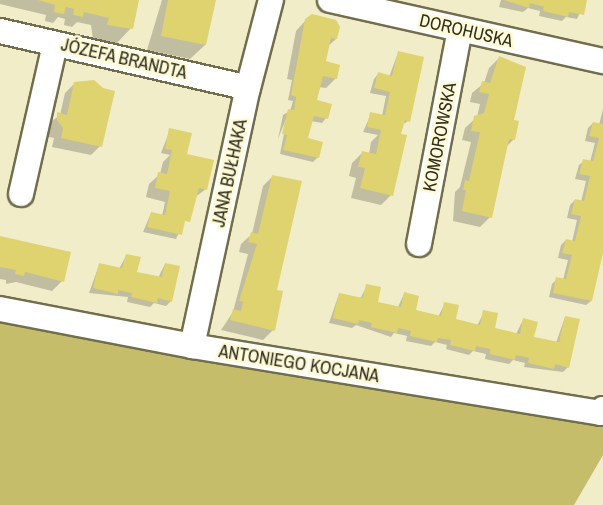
<!DOCTYPE html>
<html>
<head>
<meta charset="utf-8">
<style>
	body { margin:0 }
	#map { position:relative; width:603px; height:505px; overflow:hidden; background:#f0edc8; font-family:"Archivo Narrow",sans-serif }
	div>[style] { position:absolute }
	.green>* { inset:0; background:#c6bd6a }
	.shadow>* { inset:0; background:#0003 }
	.building>* { inset:0; background:#ded36e }
	.roads { filter:drop-shadow(2px 0 #726e4d) drop-shadow(-2px 0 #726e4d) drop-shadow(0 2px #726e4d) drop-shadow(0 -2px #726e4d) }
	.minor>* { height:24px; margin:-12px; padding:0 12px; transform-origin:12px; border-radius:12px; background:#fff }
	span { translate:-50% -50%; white-space:nowrap; text-align:center; line-height:1.15; -webkit-text-stroke:5px #fefad5; paint-order:stroke }
	.street-label { font-size:18px; color:#2f2e20 }
</style>
</head>
<body>
<div id="map">
	<div class="green">
		<div style="clip-path:polygon(0 320px,603px 427px,603px 455px,574px 505px,0 505px)"></div>
	</div>
	<div class="shadow">
		<div style="clip-path:polygon(0 0,138px 0,131px 28px,117px 43px,93px 39px,91px 25px,77px 22px,72px 27px,64px 25px,65px 19px,58px 17px,53px 23px,45px 21px,46px 15px,0 4px)"></div>
		<div style="clip-path:polygon(162px 0,214px 0,205px 45px,190px 59px,147px 50px)"></div>
		<div style="clip-path:polygon(501px 0,586px 0,577px 19px,566px 17px,562px 21px,539px 16px,540px 11px,528px 8px,523px 12px,499px 7px)"></div>
		<div style="clip-path:polygon(306px 20px,336px 39px,327px 47px,324px 62px,336px 78px,326px 88px,318px 87px,315px 101px,326px 118px,322px 123px,311px 121px,307px 139px,318px 157px,313px 162px,280px 154px,288px 114px,278px 139px,283px 115px,290px 111px,293px 101px,288px 100px,292px 80px,287px 79px,296px 31px)"></div>
		<div style="clip-path:polygon(398px 53px,408px 121px,402px 125px,391px 195px,381px 205px,351px 198px,356px 178px,349px 176px,352px 163px,362px 153px,369px 154px,371px 142px,378px 135px,363px 132px,371px 114px,382px 116px,386px 96px,370px 93px,374px 79px,378px 74px,389px 77px)"></div>
		<div style="clip-path:polygon(499px 58px,513px 140px,506px 147px,490px 217px,480px 227px,453px 221px,455px 192px,460px 187px,471px 142px,462px 140px,465px 128px,477px 117px,480px 104px,470px 102px,472px 93px,484px 83px,489px 68px)"></div>
		<div style="clip-path:polygon(75px 83px,101px 145px,91px 155px,52px 147px,54px 138px,49px 137px,48px 124px,60px 115px,65px 93px)"></div>
		<div style="clip-path:polygon(603px 109px,603px 248px,591px 301px,586px 305px,549px 297px,552px 284px,557px 279px,563px 280px,568px 260px,558px 258px,561px 245px,566px 240px,572px 242px,577px 220px,567px 218px,570px 205px,575px 200px,581px 202px,586px 181px,575px 179px,579px 165px,584px 161px,590px 162px,595px 143px,585px 141px,588px 128px,593px 123px,599px 125px)"></div>
		<div style="clip-path:polygon(170px 130px,206px 189px,194px 198px,176px 239px,143px 232px,151px 213px,162px 216px,165px 202px,146px 197px,149px 184px,160px 174px,163px 162px,170px 155px,161px 153px)"></div>
		<div style="clip-path:polygon(273px 176px,276px 291px,273px 330px,263px 340px,221px 330px,233px 312px,248px 254px,239px 252px,241px 244px,252px 234px,263px 186px)"></div>
		<div style="clip-path:polygon(0 239px,62px 281px,52px 291px,16px 282px,6px 284px,6px 280px,0 279px)"></div>
		<div style="clip-path:polygon(126px 256px,135px 273px,158px 278px,165px 264px,171px 301px,166px 306px,154px 303px,150px 307px,127px 302px,128px 297px,89px 293px,99px 265px,119px 269px)"></div>
		<div style="clip-path:polygon(367px 286px,376px 303px,398px 307px,404px 294px,414px 311px,438px 317px,445px 303px,454px 320px,477px 326px,484px 312px,493px 329px,516px 334px,523px 320px,533px 338px,556px 343px,565px 317px,568px 367px,563px 372px,524px 367px,525px 363px,513px 360px,509px 364px,485px 359px,486px 354px,473px 351px,469px 355px,446px 349px,447px 345px,435px 342px,431px 346px,406px 341px,407px 336px,394px 333px,391px 337px,356px 325px,352px 328px,329px 323px,339px 294px,360px 299px)"></div>
	</div>
	<div class="building">
		<div style="clip-path:polygon(38px 0,139px 0,133px 29px,107px 25px,109px 18px,84px 12px,83px 17px,73px 15px,74px 9px,66px 7px,64px 14px,54px 12px,55px 5px)"></div>
		<div style="clip-path:polygon(168px 0,216px 0,206px 45px,161px 36px)"></div>
		<div style="clip-path:polygon(504px 0,587px 0,584px 15px,569px 12px,568px 17px,543px 11px,544px 7px,530px 3px,529px 8px)"></div>
		<div style="clip-path:polygon(312px 14px,336px 20px,340px 27px,337px 39px,331px 38px,326px 61px,340px 65px,337px 79px,323px 76px,317px 100px,332px 104px,328px 119px,314px 116px,308px 138px,323px 142px,319px 158px,283px 150px,287px 135px,282px 134px,288px 109px,294px 110px,296px 97px,291px 95px,305px 19px)"></div>
		<div style="clip-path:polygon(398px 51px,424px 57px,410px 122px,405px 120px,401px 134px,407px 135px,393px 196px,360px 188px,365px 168px,358px 167px,362px 151px,376px 154px,381px 130px,367px 127px,370px 112px,385px 115px,390px 92px,374px 88px,378px 72px,392px 76px)"></div>
		<div style="clip-path:polygon(499px 56px,526px 67px,514px 120px,519px 121px,515px 140px,509px 139px,492px 218px,462px 211px,466px 190px,463px 190px,465px 180px,469px 181px,480px 132px,471px 131px,474px 116px,484px 113px,489px 94px,479px 92px,482px 81px,490px 83px)"></div>
		<div style="clip-path:polygon(94px 80px,103px 88px,115px 91px,102px 147px,61px 138px,63px 128px,57px 120px,57px 112px,67px 115px,74px 82px)"></div>
		<div style="clip-path:polygon(593px 122px,603px 124px,603px 253px,592px 301px,553px 293px,556px 277px,566px 279px,572px 255px,562px 253px,566px 239px,575px 241px,581px 216px,571px 214px,575px 199px,584px 201px,590px 176px,579px 174px,583px 159px,593px 161px,599px 138px,589px 136px)"></div>
		<div style="clip-path:polygon(169px 128px,192px 133px,187px 154px,214px 160px,207px 190px,199px 188px,190px 222px,185px 221px,182px 235px,147px 227px,151px 212px,165px 215px,170px 191px,155px 188px,158px 172px,167px 174px,172px 150px,165px 149px)"></div>
		<div style="clip-path:polygon(272px 175px,302px 181px,277px 290px,283px 291px,275px 331px,230px 320px,233px 309px,241px 311px,243px 302px,239px 301px,257px 244px,248px 242px,251px 232px,258px 234px)"></div>
		<div style="clip-path:polygon(0 236px,71px 252px,64px 282px,25px 272px,24px 276px,15px 274px,16px 270px,0 267px)"></div>
		<div style="clip-path:polygon(126px 254px,141px 257px,137px 272px,162px 277px,165px 263px,180px 266px,172px 302px,158px 298px,157px 303px,131px 297px,132px 293px,118px 290px,118px 294px,93px 288px,99px 263px,122px 268px)"></div>
		<div style="clip-path:polygon(366px 284px,381px 287px,378px 302px,401px 307px,404px 292px,419px 296px,416px 310px,441px 316px,444px 302px,459px 305px,456px 319px,480px 325px,483px 310px,498px 313px,495px 328px,520px 334px,523px 318px,538px 322px,534px 337px,559px 342px,565px 316px,580px 319px,569px 368px,555px 364px,554px 369px,528px 363px,529px 358px,516px 355px,515px 360px,490px 354px,490px 349px,476px 346px,475px 351px,450px 345px,451px 340px,438px 338px,437px 342px,410px 336px,411px 331px,398px 328px,397px 333px,371px 327px,372px 323px,359px 320px,358px 324px,333px 318px,339px 293px,363px 298px)"></div>
	</div>
	<div class="roads">
		<div class="minor">
			<div style="left:330px;top:0;width:280px;rotate:12.6deg"></div>
			<div style="left:0;top:31px;width:254px;rotate:12.9deg"></div>
			<div style="left:21px;top:194px;width:154px;rotate:-77.2deg"></div>
			<div style="left:419px;top:244px;width:218px;rotate:-79.2deg"></div>
			<div style="left:0;top:309px;width:196px;rotate:10.9deg"></div>
			<div style="left:192px;top:346px;width:413px;rotate:9.3deg"></div>
			<div style="left:600px;top:413px;width:5px;rotate:-53deg"></div>
			<div style="left:192px;top:346px;width:264px;rotate:-77.8deg"></div>
			<div style="left:248px;top:88px;width:91px;rotate:-75.4deg"></div>
		</div>
	</div>
	<div class="street-label">
		<span style="left:466px;top:31px;rotate:13deg">DOROHUSKA</span>
		<span style="left:124px;top:59px;rotate:13deg">JÓZEFA BRANDTA</span>
		<span style="left:440px;top:137px;rotate:-79deg">KOMOROWSKA</span>
		<span style="left:230px;top:173px;rotate:-78deg">JANA BUŁHAKA</span>
		<span style="left:299px;top:364px;rotate:9deg">ANTONIEGO KOCJANA</span>
	</div>
</div>
</body>
</html>
